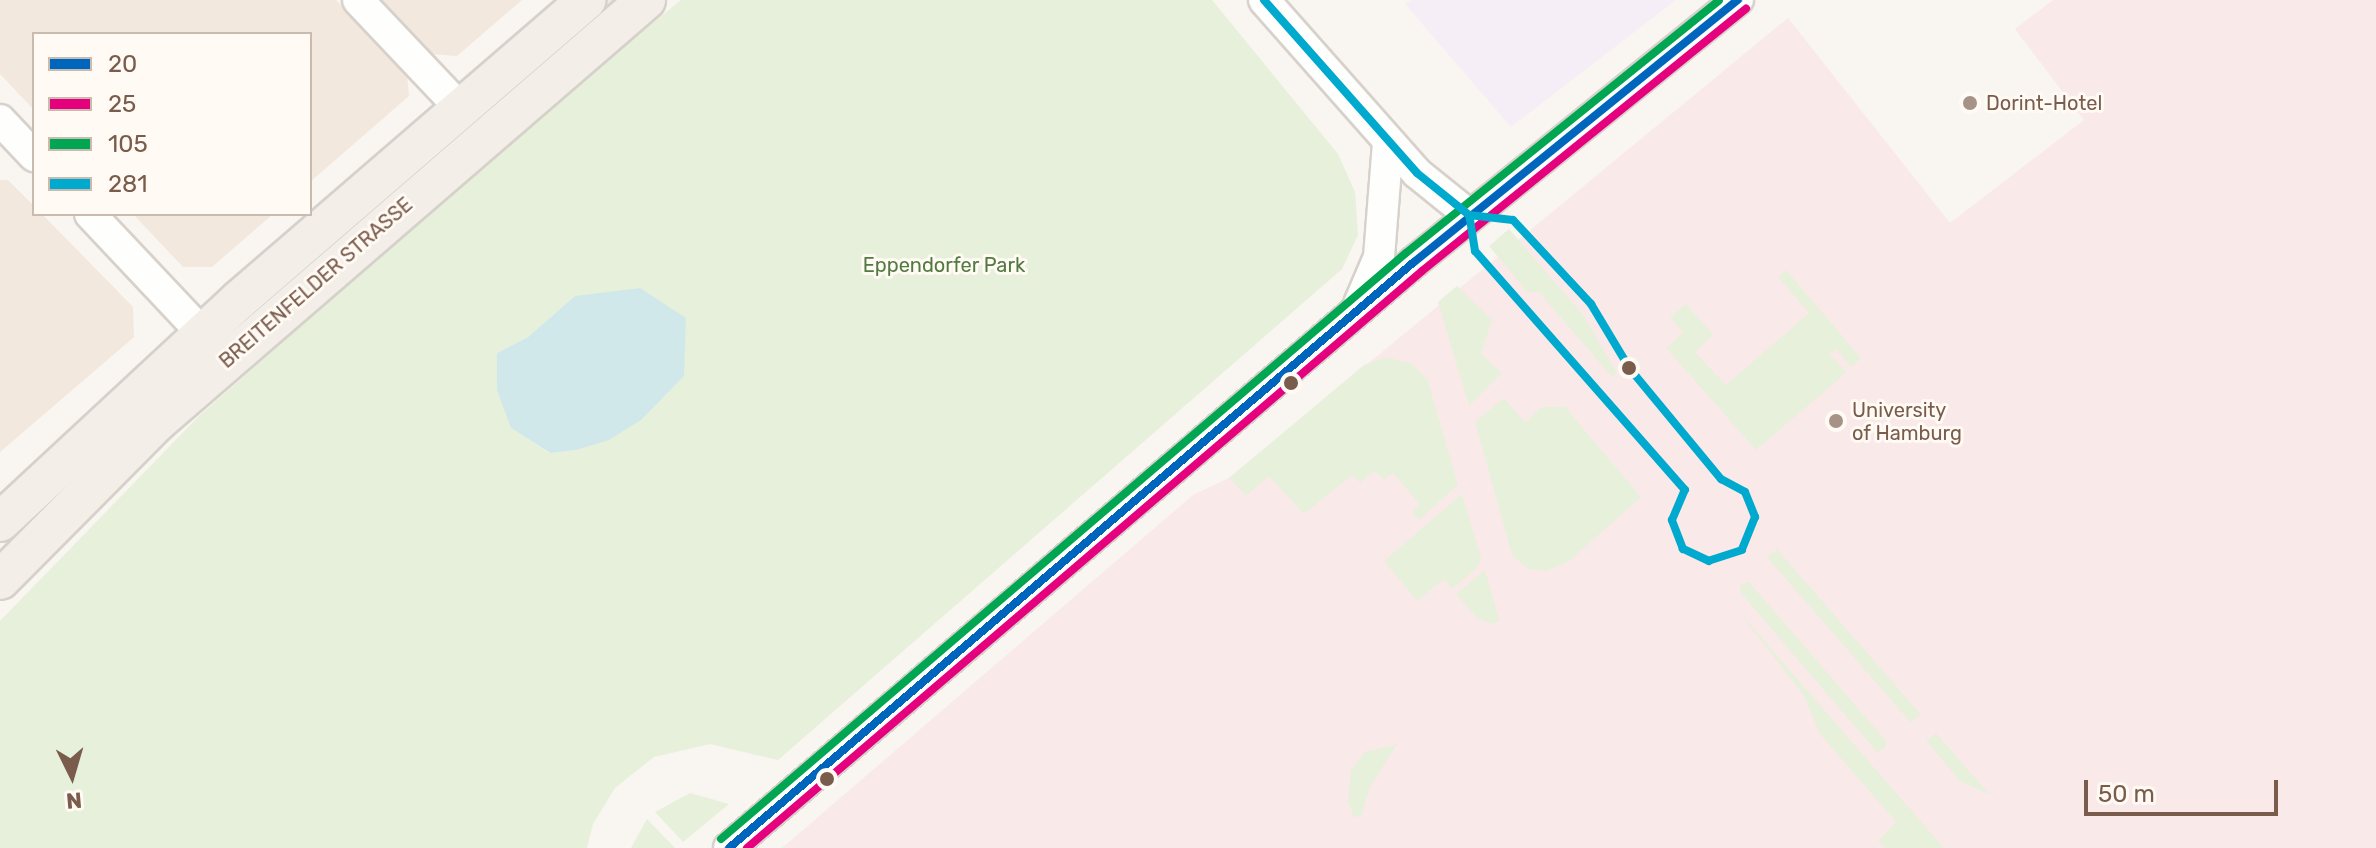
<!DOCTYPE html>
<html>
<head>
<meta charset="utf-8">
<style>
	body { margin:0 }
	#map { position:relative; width:2376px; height:848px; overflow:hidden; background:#f9f5f0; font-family:Rubik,sans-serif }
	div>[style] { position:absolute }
	.residential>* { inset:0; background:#f2e8de }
	.education>* { inset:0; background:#f6eef6 }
	.medical>* { inset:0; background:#fae9e9 }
	.green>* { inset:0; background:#e7f0db; transform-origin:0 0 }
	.water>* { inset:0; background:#d0e8ea }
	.roads { filter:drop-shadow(2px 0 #d7d1cb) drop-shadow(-2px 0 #d7d1cb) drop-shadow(0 2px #d7d1cb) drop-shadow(0 -2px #d7d1cb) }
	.minor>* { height:30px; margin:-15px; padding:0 15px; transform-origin:15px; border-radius:15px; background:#fefefd }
	.major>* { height:38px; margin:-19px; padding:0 19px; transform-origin:19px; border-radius:19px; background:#f3eee8 }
	.bus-1>* { height:8px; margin:-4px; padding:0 4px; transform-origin:4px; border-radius:4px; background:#0065bd }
	.bus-2>* { height:8px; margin:-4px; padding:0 4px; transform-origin:4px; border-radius:4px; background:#e5007d }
	.bus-3>* { height:8px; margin:-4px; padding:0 4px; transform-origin:4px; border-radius:4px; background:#00a651 }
	.bus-4>* { height:8px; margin:-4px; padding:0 4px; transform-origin:4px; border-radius:4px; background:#00a9ce }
	.dots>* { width:22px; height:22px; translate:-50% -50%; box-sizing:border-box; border:4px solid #fffaf3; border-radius:50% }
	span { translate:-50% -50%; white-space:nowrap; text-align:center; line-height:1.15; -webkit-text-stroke:6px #fffaf3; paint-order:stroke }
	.poi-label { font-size:20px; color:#7a5c4d }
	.left { translate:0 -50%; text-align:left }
	.park-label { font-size:20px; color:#537a41 }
	.street-label { font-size:20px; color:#7a5c4d }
	.legend { position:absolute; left:32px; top:32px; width:280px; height:184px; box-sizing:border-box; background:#fffaf3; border:2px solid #cabbb1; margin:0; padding:10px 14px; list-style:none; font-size:24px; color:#7a5c4d }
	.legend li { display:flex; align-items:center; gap:16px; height:40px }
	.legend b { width:40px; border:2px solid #cabbb1 }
	.north { position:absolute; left:32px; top:736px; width:80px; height:80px; -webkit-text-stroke:6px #fffaf3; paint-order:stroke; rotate:175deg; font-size:22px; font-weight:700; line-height:32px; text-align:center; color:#7a5c4d }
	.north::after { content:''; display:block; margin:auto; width:28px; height:36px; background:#7a5c4d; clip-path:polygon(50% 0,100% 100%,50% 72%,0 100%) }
	.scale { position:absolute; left:2084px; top:780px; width:194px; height:36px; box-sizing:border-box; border:4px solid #7a5c4d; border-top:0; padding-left:10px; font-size:24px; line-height:28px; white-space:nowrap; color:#7a5c4d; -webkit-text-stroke:6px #fffaf3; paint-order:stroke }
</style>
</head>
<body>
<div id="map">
	<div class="residential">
		<div style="clip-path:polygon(0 0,336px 0,407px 75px,409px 96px,310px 182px,310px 34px,34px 34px,34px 110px,0 74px)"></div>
		<div style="clip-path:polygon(380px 0,522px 0,457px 56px,431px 54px)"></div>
		<div style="clip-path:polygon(0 180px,8px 180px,34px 206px,34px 214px,42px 214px,133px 307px,134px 337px,0 452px)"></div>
		<div style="clip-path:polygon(133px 214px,273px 214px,212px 267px,183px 267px)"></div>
	</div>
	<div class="education">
		<div style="clip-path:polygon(1412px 0,1676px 0,1511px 127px,1405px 4px)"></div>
	</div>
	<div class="medical">
		<div style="clip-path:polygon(2053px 0,2376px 0,2376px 848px,782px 848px,1193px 495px,1229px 478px,1788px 18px,1950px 223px,2084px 120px,2015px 29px)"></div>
	</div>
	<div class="green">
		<div style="left:607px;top:0;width:13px;height:464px"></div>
		<div style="clip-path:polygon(evenodd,681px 0,1212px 0,1338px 154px,1355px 192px,1358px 235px,1342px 269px,778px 760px,710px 744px,654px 757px,615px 788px,593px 824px,587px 848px,0 848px,0 621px,198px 417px,527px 126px,681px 0,575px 296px,576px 450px,549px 453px,511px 428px,497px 353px,528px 337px,575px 296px)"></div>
		<div style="clip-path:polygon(1509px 229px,1584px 316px,1617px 373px,1612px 377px,1538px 291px,1528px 293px,1489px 246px)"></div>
		<div style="clip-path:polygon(1786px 270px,1861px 358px,1851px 367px,1836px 349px,1830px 354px,1846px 373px,1756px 450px,1666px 348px,1683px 333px,1670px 317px,1686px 304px,1713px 335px,1695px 352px,1726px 385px,1809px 313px,1778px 277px)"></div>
		<div style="clip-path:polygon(1457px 286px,1492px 320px,1481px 354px,1502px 373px,1469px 406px,1438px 302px)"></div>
		<div style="clip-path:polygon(1387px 357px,1412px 364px,1428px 381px,1458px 485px,1419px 520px,1412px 512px,1420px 504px,1393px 473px,1384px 480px,1375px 471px,1360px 483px,1352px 475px,1304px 514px,1269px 476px,1246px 496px,1229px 478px,1364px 365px)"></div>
		<div style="clip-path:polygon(1504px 398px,1525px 422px,1542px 407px,1565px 407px,1641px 497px,1569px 561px,1546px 571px,1528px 569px,1512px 555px,1475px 422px)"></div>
		<div style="clip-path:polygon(1462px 494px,1481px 557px,1477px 568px,1452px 589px,1444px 579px,1417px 601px,1384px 561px)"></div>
		<div style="left:1777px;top:549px;width:219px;height:13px;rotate:49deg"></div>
		<div style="clip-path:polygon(1485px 570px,1499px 620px,1494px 624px,1478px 619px,1456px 594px)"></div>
		<div style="clip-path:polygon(1749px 582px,1887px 742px,1884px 749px,1877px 752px,1740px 592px,1741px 584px)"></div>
		<div style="clip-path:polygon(1734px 606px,1944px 848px,1885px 848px,1878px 841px,1896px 822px,1820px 734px,1803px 694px)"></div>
		<div style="clip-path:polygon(1936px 733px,1990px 795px,1960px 781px,1926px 741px)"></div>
		<div style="clip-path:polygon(1397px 744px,1370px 787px,1361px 816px,1354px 817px,1348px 802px,1351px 770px,1365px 752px)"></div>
		<div style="clip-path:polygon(690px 793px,729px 804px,683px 842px,655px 812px)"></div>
		<div style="clip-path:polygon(647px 819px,675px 848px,631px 848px)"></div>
	</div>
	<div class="water">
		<div style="clip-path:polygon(640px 288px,686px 318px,684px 376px,641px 420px,609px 440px,576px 450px,550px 453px,511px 428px,497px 390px,497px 353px,528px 337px,575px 296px)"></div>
	</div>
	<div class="roads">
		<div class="minor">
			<div style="left:358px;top:0;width:149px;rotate:46.6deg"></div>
			<div style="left:1264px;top:0;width:231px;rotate:48.5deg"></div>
			<div style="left:1417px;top:173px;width:67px;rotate:38.9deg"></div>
			<div style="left:0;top:120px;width:50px;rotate:46.6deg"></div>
			<div style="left:90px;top:214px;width:163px;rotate:46.7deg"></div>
			<div style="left:1359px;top:304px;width:51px;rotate:-66.9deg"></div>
			<div style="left:1379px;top:257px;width:114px;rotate:-85.5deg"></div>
			<div style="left:729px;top:848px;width:901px;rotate:-40.55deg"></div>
			<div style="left:1414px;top:262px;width:417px;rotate:-39deg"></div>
		</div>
		<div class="major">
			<div style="left:0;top:522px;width:326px;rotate:-42.9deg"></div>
			<div style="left:239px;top:300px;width:459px;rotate:-40.8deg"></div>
			<div style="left:0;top:580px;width:223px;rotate:-45.2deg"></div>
			<div style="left:157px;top:422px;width:646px;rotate:-40.79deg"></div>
		</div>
	</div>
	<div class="bus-1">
		<div style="left:729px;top:848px;width:901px;rotate:-40.55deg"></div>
		<div style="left:1414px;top:262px;width:417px;rotate:-39deg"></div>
	</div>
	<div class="bus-2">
		<div style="left:747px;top:848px;width:888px;rotate:-40.52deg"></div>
		<div style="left:1422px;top:271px;width:417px;rotate:-39deg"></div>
	</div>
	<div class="bus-3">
		<div style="left:721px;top:839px;width:901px;rotate:-40.55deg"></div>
		<div style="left:1406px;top:253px;width:402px;rotate:-38.9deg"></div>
	</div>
	<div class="bus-4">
		<div style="left:1264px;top:0;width:231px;rotate:48.5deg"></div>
		<div style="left:1417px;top:173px;width:67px;rotate:38.9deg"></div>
		<div style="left:1469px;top:215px;width:44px;rotate:6.5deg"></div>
		<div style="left:1513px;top:220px;width:115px;rotate:47.1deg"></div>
		<div style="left:1591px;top:304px;width:76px;rotate:59deg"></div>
		<div style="left:1630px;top:369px;width:143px;rotate:50.4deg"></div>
		<div style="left:1721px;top:479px;width:27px;rotate:28deg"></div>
		<div style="left:1745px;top:492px;width:27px;rotate:68deg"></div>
		<div style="left:1755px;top:517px;width:35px;rotate:112deg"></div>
		<div style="left:1742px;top:550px;width:35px;rotate:162deg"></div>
		<div style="left:1709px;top:561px;width:29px;rotate:-155deg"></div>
		<div style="left:1683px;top:549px;width:31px;rotate:-111deg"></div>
		<div style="left:1672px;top:520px;width:33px;rotate:-67deg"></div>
		<div style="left:1685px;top:490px;width:318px;rotate:-131.3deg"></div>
		<div style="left:1475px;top:251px;width:36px;rotate:-99deg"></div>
	</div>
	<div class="dots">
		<div style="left:1970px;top:103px;background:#a69286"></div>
		<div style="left:1629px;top:368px;background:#7a5c4d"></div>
		<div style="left:1291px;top:383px;background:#7a5c4d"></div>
		<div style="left:1836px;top:421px;background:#a69286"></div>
		<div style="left:827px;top:779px;background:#7a5c4d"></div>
	</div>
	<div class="poi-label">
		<span class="left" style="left:1986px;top:103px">Dorint-Hotel</span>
		<span class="left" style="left:1852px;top:422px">University<br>of Hamburg</span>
	</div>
	<div class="park-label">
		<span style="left:944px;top:265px">Eppendorfer Park</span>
	</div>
	<div class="street-label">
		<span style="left:316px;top:283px;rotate:-41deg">BREITENFELDER STRASSE</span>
	</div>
	<ul class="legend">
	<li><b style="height:10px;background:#0065bd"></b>20</li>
	<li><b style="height:10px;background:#e5007d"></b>25</li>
	<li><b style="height:10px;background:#00a651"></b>105</li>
	<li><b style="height:10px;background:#00a9ce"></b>281</li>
	</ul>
	<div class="north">N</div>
	<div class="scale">50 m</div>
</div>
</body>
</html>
